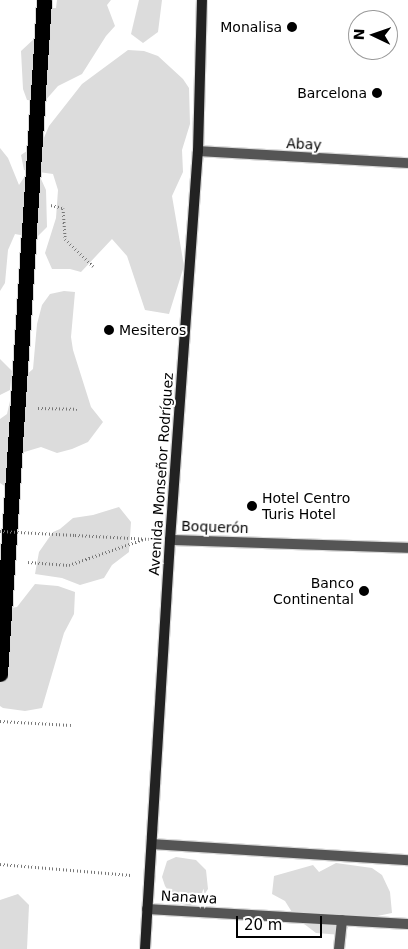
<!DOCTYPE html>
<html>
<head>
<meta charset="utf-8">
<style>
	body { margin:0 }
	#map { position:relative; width:408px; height:949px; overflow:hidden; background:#fff; font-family:"DejaVu Sans",sans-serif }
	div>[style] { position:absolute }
	.green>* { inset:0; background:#dcdcdc }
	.path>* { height:3px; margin-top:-1.5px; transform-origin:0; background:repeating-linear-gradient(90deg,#777 0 1px,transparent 0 3.5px) }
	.roads { filter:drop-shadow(1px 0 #dbdbdb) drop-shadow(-1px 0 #dbdbdb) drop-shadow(0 1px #dbdbdb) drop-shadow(0 -1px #dbdbdb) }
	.lane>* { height:10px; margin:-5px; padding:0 5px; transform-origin:5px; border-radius:5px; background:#555 }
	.street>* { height:10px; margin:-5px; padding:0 5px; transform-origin:5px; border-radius:5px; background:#555 }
	.secondary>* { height:10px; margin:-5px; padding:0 5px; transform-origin:5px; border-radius:5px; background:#222 }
	.highway>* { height:15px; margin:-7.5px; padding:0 7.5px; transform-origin:7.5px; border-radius:7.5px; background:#000 }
	.path-bridge>* { height:3px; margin-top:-1.5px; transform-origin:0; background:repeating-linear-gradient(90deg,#777 0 1px,transparent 0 3.5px) }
	.dots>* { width:14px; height:14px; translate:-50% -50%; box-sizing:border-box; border:2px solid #fff; border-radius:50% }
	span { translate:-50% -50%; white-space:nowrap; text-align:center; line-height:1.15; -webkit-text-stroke:4px #fff; paint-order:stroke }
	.poi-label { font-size:14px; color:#000 }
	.right { translate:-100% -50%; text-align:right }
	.left { translate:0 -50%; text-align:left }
	.street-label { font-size:14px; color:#000 }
	.north { position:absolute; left:348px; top:10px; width:50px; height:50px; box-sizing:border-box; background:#fff; border:1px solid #999; border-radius:50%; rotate:273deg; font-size:14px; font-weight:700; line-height:20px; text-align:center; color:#000 }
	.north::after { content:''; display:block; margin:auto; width:18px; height:22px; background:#000; clip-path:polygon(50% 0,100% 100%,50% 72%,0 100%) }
	.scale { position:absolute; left:236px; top:916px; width:86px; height:22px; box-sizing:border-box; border:2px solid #000; border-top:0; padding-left:6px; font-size:15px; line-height:18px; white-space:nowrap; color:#000; -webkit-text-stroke:4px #fff; paint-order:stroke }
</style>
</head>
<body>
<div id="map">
	<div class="green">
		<div style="clip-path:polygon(57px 0,111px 0,107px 5px,115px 26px,106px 36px,82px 74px,58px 86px,44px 102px,27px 100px,23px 89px,21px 51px,35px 38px,35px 16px,51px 8px,56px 8px)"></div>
		<div style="clip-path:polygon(139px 0,162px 0,158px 32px,143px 43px,131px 34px)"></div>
		<div style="clip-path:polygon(128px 50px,144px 51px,158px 56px,183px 79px,189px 88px,190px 124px,182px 150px,183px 172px,172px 196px,184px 266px,169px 314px,145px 310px,127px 256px,112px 239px,81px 272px,70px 269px,52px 269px,45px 253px,56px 218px,58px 190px,53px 174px,24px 170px,21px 155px,43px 140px,49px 126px,82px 84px)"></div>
		<div style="clip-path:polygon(0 148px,8px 158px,19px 185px,25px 176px,41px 179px,46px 190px,47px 227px,36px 238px,15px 234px,8px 250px,5px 283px,0 291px)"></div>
		<div style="clip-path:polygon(64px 291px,75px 292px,71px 337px,73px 350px,91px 407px,103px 422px,88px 442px,72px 449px,57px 453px,41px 447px,21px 453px,6px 487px,0 483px,0 419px,7px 414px,10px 401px,25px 376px,33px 369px,37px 324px,42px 305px,50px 294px)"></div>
		<div style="clip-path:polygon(0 359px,12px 371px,10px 390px,0 395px)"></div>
		<div style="clip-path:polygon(119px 507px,131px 522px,129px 552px,112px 565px,104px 578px,80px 585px,62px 578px,35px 574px,39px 552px,53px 532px,60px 529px,73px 518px,93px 515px)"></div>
		<div style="clip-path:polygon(35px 584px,58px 586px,75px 592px,74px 614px,64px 633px,42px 708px,25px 711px,3px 708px,0 706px,0 610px,17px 607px)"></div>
		<div style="clip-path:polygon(176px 857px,196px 860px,206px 870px,208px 889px,204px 895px,194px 899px,191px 906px,177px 903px,165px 886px,162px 877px,167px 861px)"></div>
		<div style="clip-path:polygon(336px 863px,372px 868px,382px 875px,390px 892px,392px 913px,353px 921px,342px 935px,316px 933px,295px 917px,285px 901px,272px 894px,274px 876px,313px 865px,319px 872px)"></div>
		<div style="clip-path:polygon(18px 894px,29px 905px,27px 949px,0 949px,0 900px)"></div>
	</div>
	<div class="path">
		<div style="left:51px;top:205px;width:12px;rotate:14deg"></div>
		<div style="left:63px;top:208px;width:31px;rotate:86deg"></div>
		<div style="left:65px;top:239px;width:39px;rotate:44deg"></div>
		<div style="left:38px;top:408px;width:39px;rotate:1deg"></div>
		<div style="left:75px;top:535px;width:76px;rotate:3deg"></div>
		<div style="left:28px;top:562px;width:41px;rotate:4.2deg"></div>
		<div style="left:69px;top:565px;width:79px;rotate:-19.1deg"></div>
		<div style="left:0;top:721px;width:71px;rotate:3.2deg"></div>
		<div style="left:0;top:864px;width:131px;rotate:4.8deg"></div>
	</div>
	<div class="roads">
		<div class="lane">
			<div style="left:339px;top:949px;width:29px;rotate:-84deg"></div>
		</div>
		<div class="street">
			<div style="left:198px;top:151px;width:210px;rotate:3.3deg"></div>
			<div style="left:170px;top:540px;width:238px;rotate:1.9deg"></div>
			<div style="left:152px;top:844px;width:256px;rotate:3.6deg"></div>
			<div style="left:147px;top:909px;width:261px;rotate:3.3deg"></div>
		</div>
		<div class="secondary">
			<div style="left:145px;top:949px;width:410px;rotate:-86.5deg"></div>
			<div style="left:170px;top:540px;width:390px;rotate:-85.9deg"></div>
			<div style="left:198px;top:151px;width:151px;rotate:-88.5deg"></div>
		</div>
		<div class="highway">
			<div style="left:0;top:674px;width:675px;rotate:-86.26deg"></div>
		</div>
	</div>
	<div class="path-bridge">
		<div style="left:0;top:531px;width:75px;rotate:3.1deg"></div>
	</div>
	<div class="dots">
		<div style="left:292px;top:27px;background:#000"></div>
		<div style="left:377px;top:93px;background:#000"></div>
		<div style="left:109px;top:330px;background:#000"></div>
		<div style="left:252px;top:506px;background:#000"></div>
		<div style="left:364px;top:591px;background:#000"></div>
	</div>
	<div class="poi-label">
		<span class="right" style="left:282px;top:27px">Monalisa</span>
		<span class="right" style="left:367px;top:93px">Barcelona</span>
		<span class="left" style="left:119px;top:330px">Mesiteros</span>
		<span class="left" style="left:262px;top:506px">Hotel Centro<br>Turis Hotel</span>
		<span class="right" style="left:354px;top:591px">Banco<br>Continental</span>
	</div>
	<div class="street-label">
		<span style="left:304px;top:144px;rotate:3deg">Abay</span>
		<span style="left:161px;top:474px;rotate:-86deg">Avenida Monseñor Rodríguez</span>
		<span style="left:215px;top:527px;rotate:2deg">Boquerón</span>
		<span style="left:189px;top:897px;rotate:3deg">Nanawa</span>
	</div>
	<div class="north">N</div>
	<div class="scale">20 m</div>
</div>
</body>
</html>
